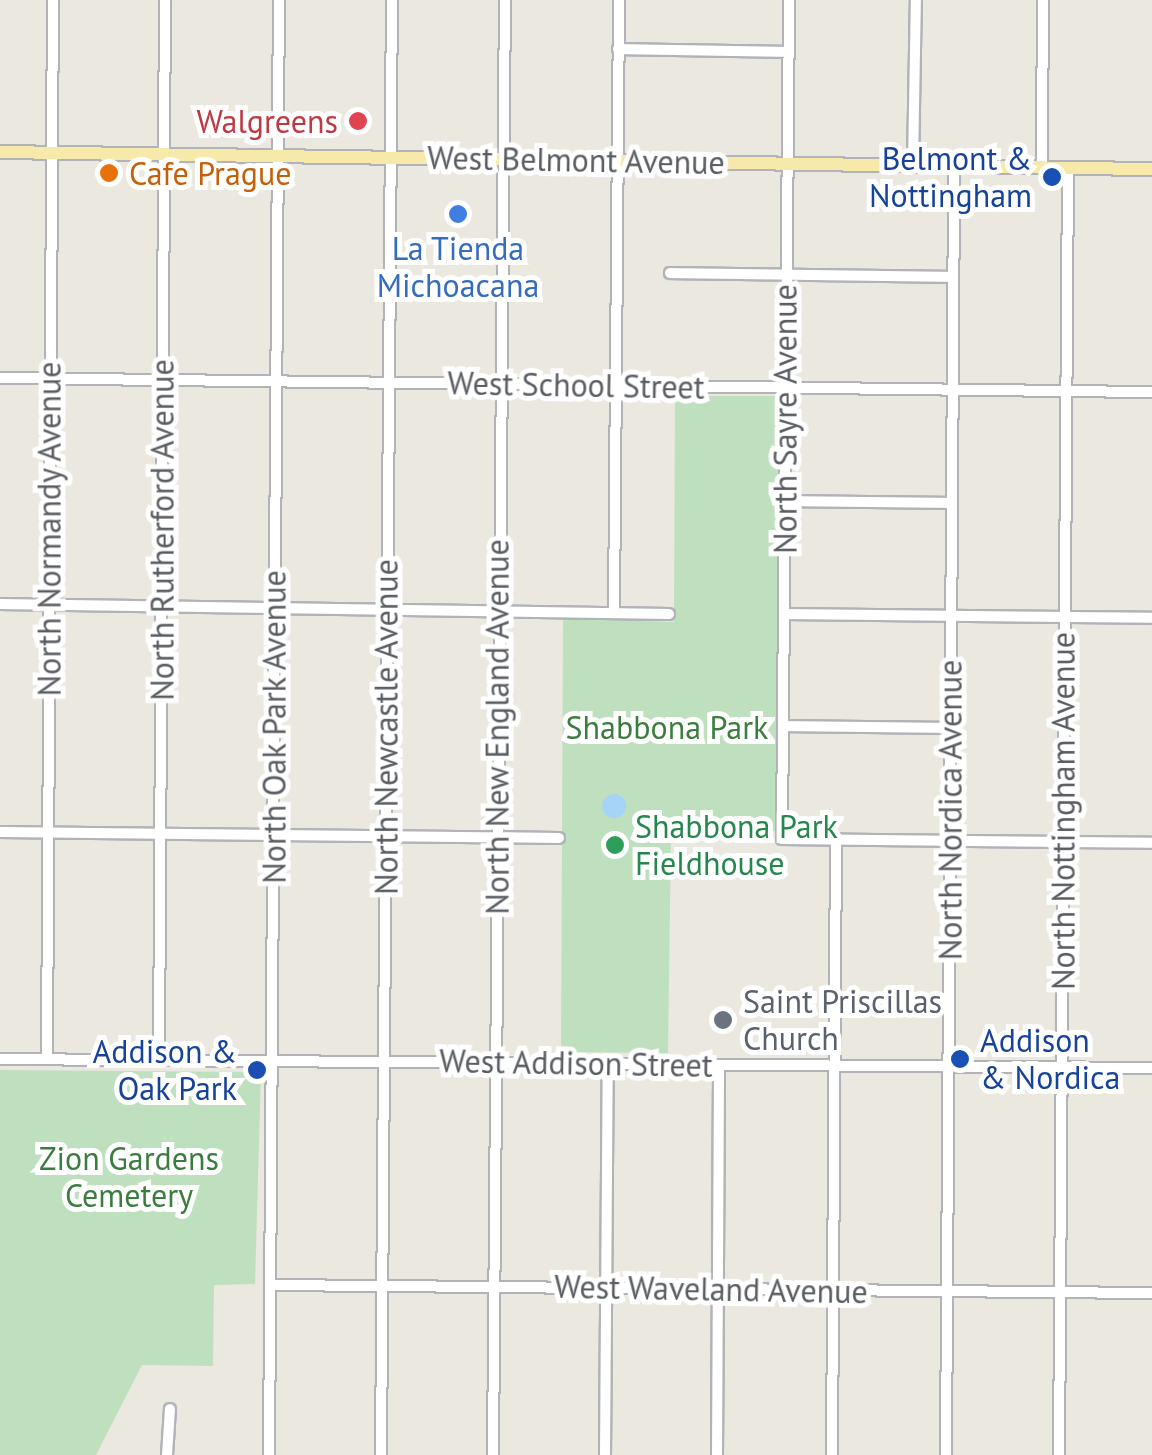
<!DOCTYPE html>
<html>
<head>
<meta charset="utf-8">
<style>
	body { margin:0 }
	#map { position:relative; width:1152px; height:1455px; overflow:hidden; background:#ebe8e0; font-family:"PT Sans",sans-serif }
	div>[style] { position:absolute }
	.green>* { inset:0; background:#bfe0bf }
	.water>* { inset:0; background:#a5d4f6 }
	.round { border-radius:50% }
	.roads { filter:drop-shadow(2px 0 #b1b3b7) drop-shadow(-2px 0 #b1b3b7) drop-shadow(0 2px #b1b3b7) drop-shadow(0 -2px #b1b3b7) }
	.minor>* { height:10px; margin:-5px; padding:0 5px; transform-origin:5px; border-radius:5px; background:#fff }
	.major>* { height:12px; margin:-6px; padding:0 6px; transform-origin:6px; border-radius:6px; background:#f6e9a9 }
	.dots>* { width:28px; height:28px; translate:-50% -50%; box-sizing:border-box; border:5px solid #fff; border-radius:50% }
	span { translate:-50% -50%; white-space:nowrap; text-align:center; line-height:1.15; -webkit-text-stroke:10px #fff; paint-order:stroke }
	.health-label { font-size:32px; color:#be3a42 }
	.right { translate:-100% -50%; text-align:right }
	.transit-label { font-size:32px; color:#164399 }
	.left { translate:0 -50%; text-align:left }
	.street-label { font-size:32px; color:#595c60 }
	.food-label { font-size:32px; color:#c56008 }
	.shop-label { font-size:32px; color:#366cbe }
	.park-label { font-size:32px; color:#3b7d3e }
	.leisure-label { font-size:32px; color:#27864d }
	.worship-label { font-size:32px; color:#5b616d }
</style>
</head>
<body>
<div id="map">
	<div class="green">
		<div style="clip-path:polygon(675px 396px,779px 396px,777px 831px,671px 833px,668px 1053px,561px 1052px,563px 618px,674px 622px)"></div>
		<div style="clip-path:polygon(0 1070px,261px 1072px,255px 1284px,214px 1285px,213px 1366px,142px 1365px,96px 1455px,0 1455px)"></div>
	</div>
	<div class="water">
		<div class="round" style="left:602px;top:794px;width:24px;height:24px"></div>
	</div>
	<div class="roads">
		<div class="minor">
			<div style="left:789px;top:0;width:839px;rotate:90.48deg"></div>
			<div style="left:782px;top:839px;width:370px;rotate:0.6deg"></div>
			<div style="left:618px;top:49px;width:170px;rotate:1deg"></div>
			<div style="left:913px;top:165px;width:165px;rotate:-89deg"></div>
			<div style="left:1042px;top:167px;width:167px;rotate:-89.7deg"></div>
			<div style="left:670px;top:273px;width:283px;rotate:0.8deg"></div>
			<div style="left:0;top:378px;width:1152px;rotate:0.7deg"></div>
			<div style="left:784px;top:501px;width:168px;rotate:0.7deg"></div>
			<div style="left:0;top:604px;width:669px;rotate:0.86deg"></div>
			<div style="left:614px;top:612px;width:612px;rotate:-89.53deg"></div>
			<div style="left:784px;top:614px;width:368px;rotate:0.6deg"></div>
			<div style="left:783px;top:726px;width:167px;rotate:0.7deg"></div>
			<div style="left:0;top:832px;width:559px;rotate:0.61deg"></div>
			<div style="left:0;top:1059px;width:1152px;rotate:0.45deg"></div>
			<div style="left:47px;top:1059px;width:1059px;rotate:-89.68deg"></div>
			<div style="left:159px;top:1060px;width:1060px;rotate:-89.68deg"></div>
			<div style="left:270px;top:1285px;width:882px;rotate:0.52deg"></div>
			<div style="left:167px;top:1455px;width:46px;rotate:-86.3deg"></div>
			<div style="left:269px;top:1455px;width:1455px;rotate:-89.61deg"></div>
			<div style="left:381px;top:1455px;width:1455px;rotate:-89.57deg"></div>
			<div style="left:493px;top:1455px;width:1455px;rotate:-89.53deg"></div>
			<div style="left:605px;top:1455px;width:391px;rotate:-89.6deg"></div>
			<div style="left:717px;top:1455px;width:390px;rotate:-89.7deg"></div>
			<div style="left:832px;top:1455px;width:616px;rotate:-89.63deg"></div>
			<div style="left:946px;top:1455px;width:1289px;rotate:-89.64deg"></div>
			<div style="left:1059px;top:1455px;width:1287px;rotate:-89.6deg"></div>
		</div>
		<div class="major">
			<div style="left:0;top:152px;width:1152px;rotate:0.85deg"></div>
		</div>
	</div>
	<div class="dots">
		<div style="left:358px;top:121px;background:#e0444e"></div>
		<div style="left:109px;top:173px;background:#e8710a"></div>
		<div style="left:1052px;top:177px;background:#1a4fb4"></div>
		<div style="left:458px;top:214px;background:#3f7fe0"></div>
		<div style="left:615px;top:845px;background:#2e9e5b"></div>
		<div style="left:723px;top:1020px;background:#6b7280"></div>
		<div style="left:960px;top:1059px;background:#1a4fb4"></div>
		<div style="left:257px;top:1070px;background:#1a4fb4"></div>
	</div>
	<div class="health-label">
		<span class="right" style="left:338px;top:121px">Walgreens</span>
	</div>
	<div class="transit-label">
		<span class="right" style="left:1032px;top:177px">Belmont &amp;<br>Nottingham</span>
		<span class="left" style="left:980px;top:1059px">Addison<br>&amp; Nordica</span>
		<span class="right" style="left:237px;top:1070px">Addison &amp;<br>Oak Park</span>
	</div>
	<div class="street-label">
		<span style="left:576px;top:160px;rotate:1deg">West Belmont Avenue</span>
		<span style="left:576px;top:385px;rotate:1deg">West School Street</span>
		<span style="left:785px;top:419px;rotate:-90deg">North Sayre Avenue</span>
		<span style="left:49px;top:529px;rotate:-90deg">North Normandy Avenue</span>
		<span style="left:162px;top:530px;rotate:-90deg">North Rutherford Avenue</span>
		<span style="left:274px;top:727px;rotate:-90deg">North Oak Park Avenue</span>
		<span style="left:386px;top:727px;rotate:-90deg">North Newcastle Avenue</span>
		<span style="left:497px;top:727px;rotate:-90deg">North New England Avenue</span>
		<span style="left:950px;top:810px;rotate:-90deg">North Nordica Avenue</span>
		<span style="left:1063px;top:811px;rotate:-90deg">North Nottingham Avenue</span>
		<span style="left:576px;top:1063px;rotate:1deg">West Addison Street</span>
		<span style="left:711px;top:1289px;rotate:1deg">West Waveland Avenue</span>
	</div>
	<div class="food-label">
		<span class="left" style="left:129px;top:173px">Cafe Prague</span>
	</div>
	<div class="shop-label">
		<span style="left:458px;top:267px">La Tienda<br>Michoacana</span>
	</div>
	<div class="park-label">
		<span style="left:667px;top:727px">Shabbona Park</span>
		<span style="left:129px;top:1177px">Zion Gardens<br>Cemetery</span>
	</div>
	<div class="leisure-label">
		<span class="left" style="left:635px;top:845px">Shabbona Park<br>Fieldhouse</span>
	</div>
	<div class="worship-label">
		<span class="left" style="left:743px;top:1020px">Saint Priscillas<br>Church</span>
	</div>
</div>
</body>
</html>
